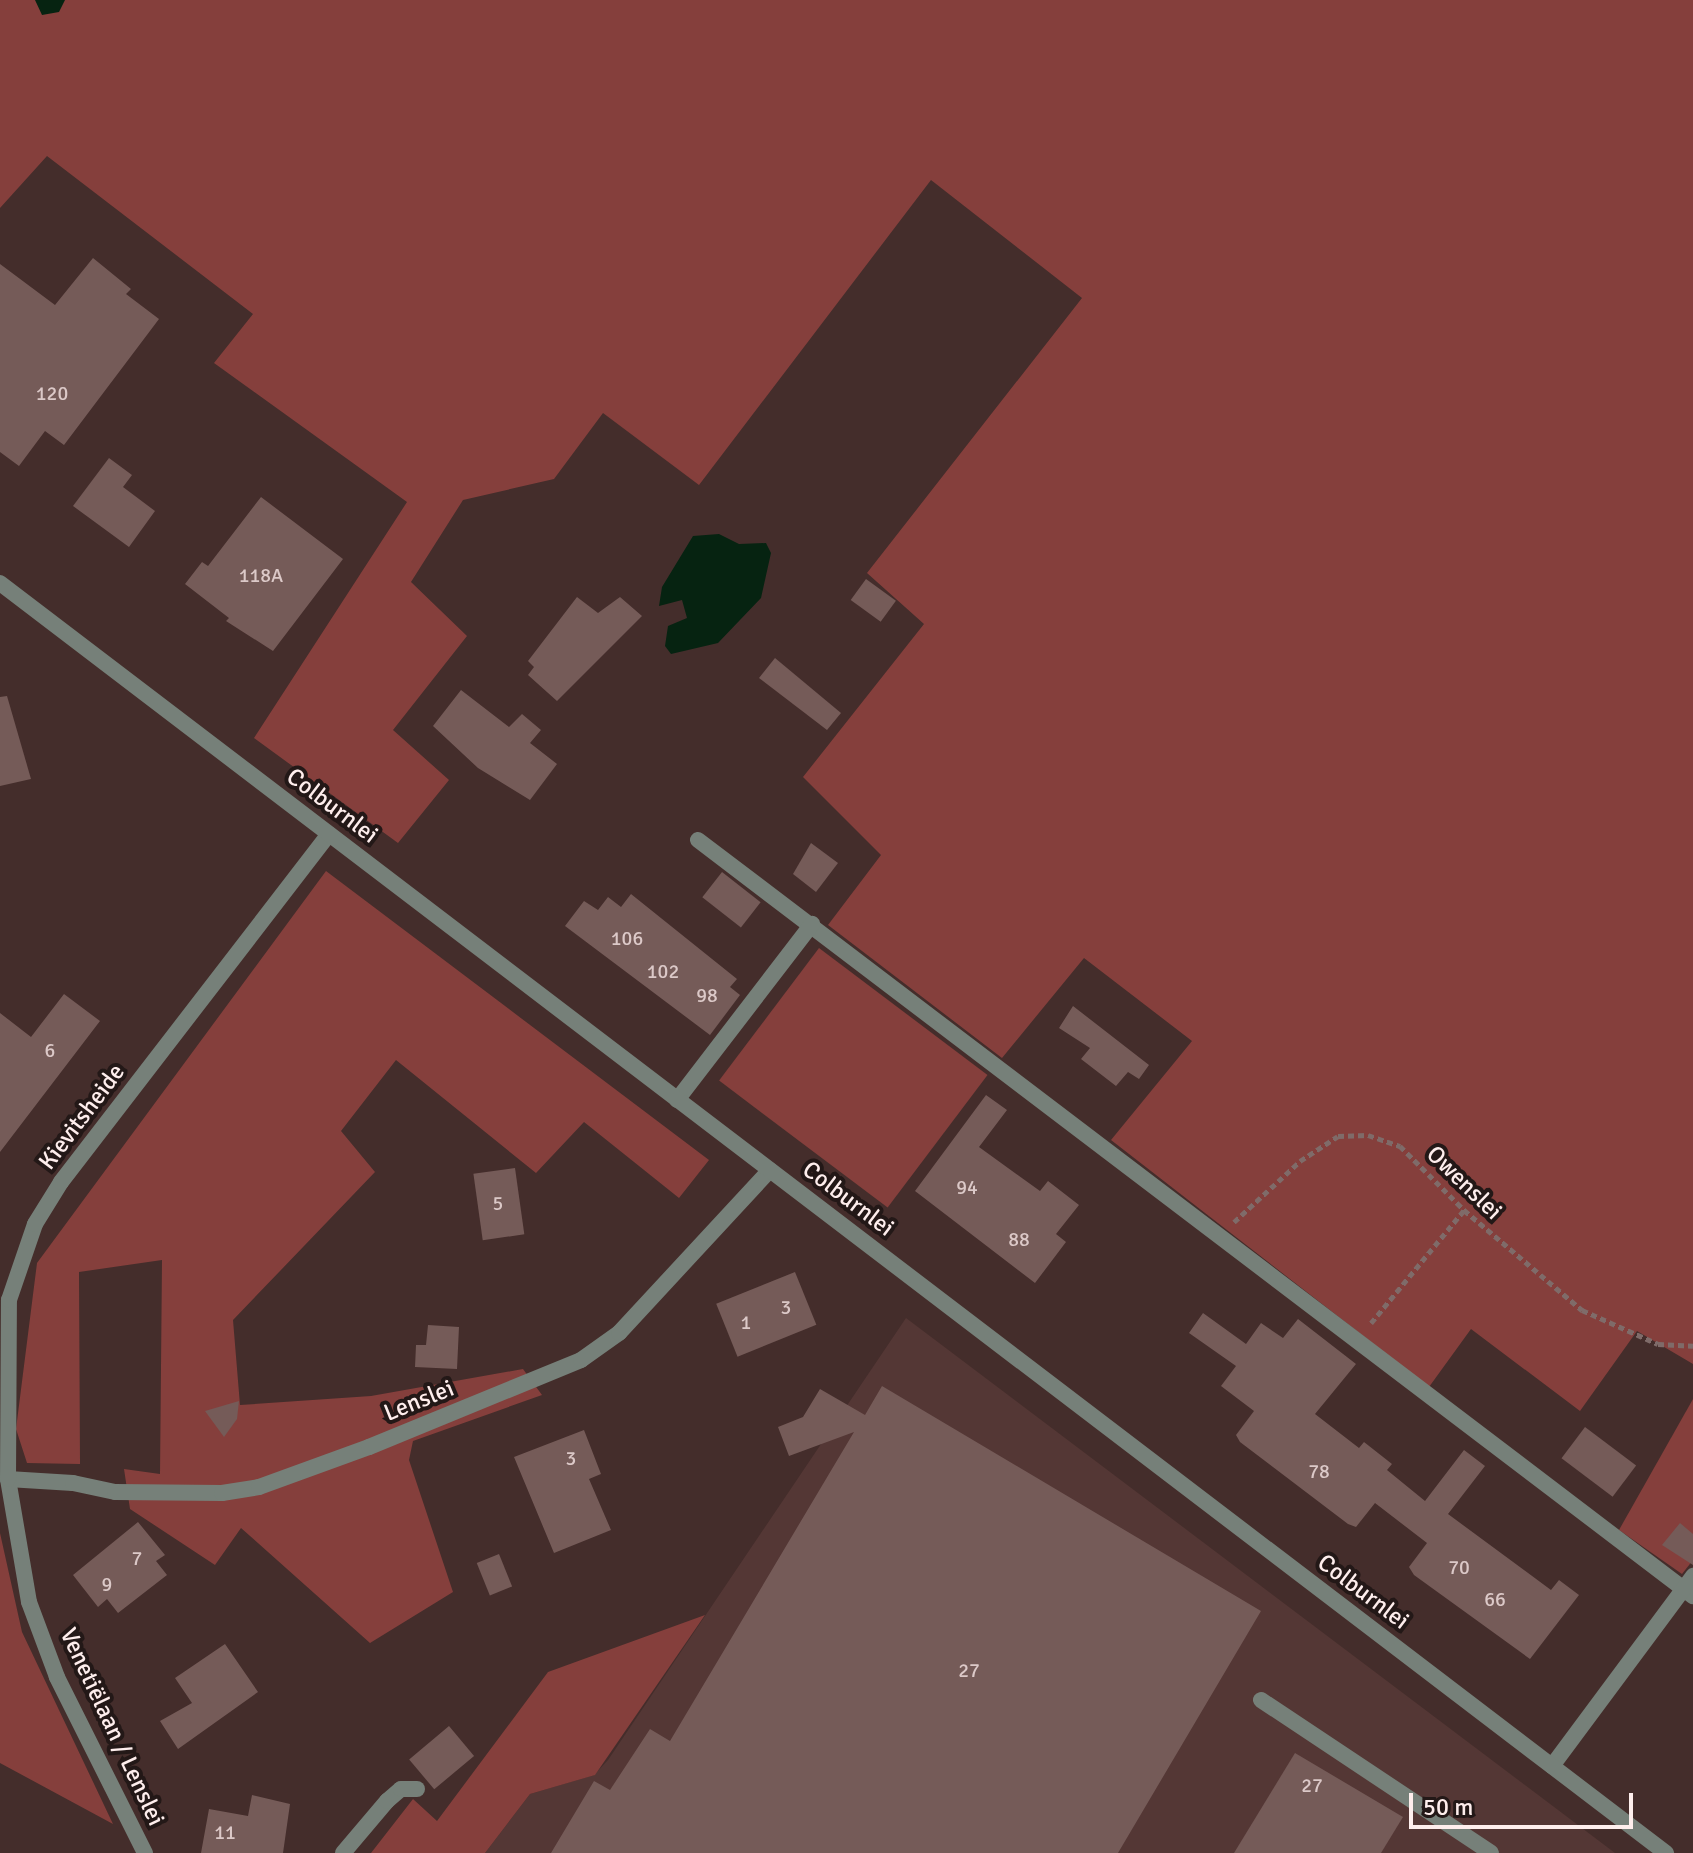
<!DOCTYPE html>
<html>
<head>
<meta charset="utf-8">
<style>
	body { margin:0 }
	#map { position:relative; width:1693px; height:1853px; overflow:hidden; background:#442d2b; font-family:Signika,sans-serif }
	div>[style] { position:absolute }
	.built>* { inset:0; background:#543735 }
	.green>* { inset:0; background:#853f3c; transform-origin:0 0 }
	.water>* { inset:0; background:#062311 }
	.building>* { inset:0; background:#755b58; transform-origin:0 0 }
	.path>* { height:5px; margin-top:-2.5px; transform-origin:0; background:repeating-linear-gradient(90deg,#7f6b69 0 6px,transparent 0 10px) }
	.service>* { height:16px; margin:-8px; padding:0 8px; transform-origin:8px; border-radius:8px; background:#768079 }
	.minor>* { height:16px; margin:-8px; padding:0 8px; transform-origin:8px; border-radius:8px; background:#768079 }
	.tertiary>* { height:16px; margin:-8px; padding:0 8px; transform-origin:8px; border-radius:8px; background:#768079 }
	span { translate:-50% -50%; white-space:nowrap; text-align:center; line-height:1.15; -webkit-text-stroke:8px #231817; paint-order:stroke }
	.number-label { font-size:20px; color:#dcc9c8 }
	.number-label span { -webkit-text-stroke-width:0 }
	.street-label { font-size:24px; color:#feeeed }
	.scale { position:absolute; left:1409px; top:1793px; width:224px; height:36px; box-sizing:border-box; border:4px solid #feeeed; border-top:0; padding-left:10px; font-size:24px; line-height:28px; white-space:nowrap; color:#feeeed; -webkit-text-stroke:6px #231817; paint-order:stroke }
</style>
</head>
<body>
<div id="map">
	<div class="built">
		<div style="clip-path:polygon(906px 1318px,1615px 1853px,485px 1853px,530px 1794px,594px 1775px,608px 1760px)"></div>
	</div>
	<div class="green">
		<div style="clip-path:polygon(0 0,1693px 0,1693px 1364px,1637px 1331px,1580px 1411px,1471px 1329px,1429px 1387px,1111px 1140px,1192px 1041px,1084px 958px,1002px 1058px,828px 925px,881px 855px,803px 777px,924px 624px,867px 573px,1082px 298px,931px 180px,699px 485px,603px 413px,554px 479px,463px 500px,411px 582px,467px 636px,393px 730px,449px 780px,398px 843px,254px 738px,407px 502px,214px 363px,253px 314px,47px 156px,0 208px)"></div>
		<div style="clip-path:polygon(326px 871px,709px 1160px,679px 1198px,584px 1122px,536px 1173px,396px 1060px,341px 1131px,375px 1172px,233px 1320px,240px 1405px,371px 1396px,523px 1369px,542px 1395px,413px 1441px,409px 1460px,453px 1592px,370px 1643px,241px 1528px,215px 1565px,130px 1509px,124px 1469px,160px 1474px,162px 1260px,79px 1272px,80px 1464px,27px 1463px,16px 1429px,37px 1263px)"></div>
		<div style="left:819px;top:948px;width:211px;height:166px;rotate:37deg"></div>
		<div style="clip-path:polygon(1693px 1399px,1693px 1560px,1682px 1574px,1619px 1530px)"></div>
		<div style="clip-path:polygon(0 1533px,22px 1632px,113px 1824px,0 1763px)"></div>
		<div style="clip-path:polygon(705px 1615px,595px 1775px,530px 1794px,485px 1853px,371px 1853px,413px 1799px,437px 1821px,548px 1672px)"></div>
	</div>
	<div class="water">
		<div style="clip-path:polygon(35px 0,65px 0,59px 12px,42px 15px)"></div>
		<div style="clip-path:polygon(719px 534px,739px 544px,766px 543px,771px 553px,761px 598px,718px 643px,671px 654px,665px 646px,668px 626px,687px 618px,682px 600px,659px 606px,662px 587px,693px 536px)"></div>
	</div>
	<div class="building">
		<div style="clip-path:polygon(93px 258px,131px 289px,126px 294px,159px 319px,64px 445px,45px 431px,19px 466px,0 452px,0 264px,55px 305px)"></div>
		<div style="clip-path:polygon(109px 458px,132px 475px,123px 487px,155px 511px,129px 547px,73px 506px)"></div>
		<div style="clip-path:polygon(261px 497px,343px 559px,273px 651px,226px 621px,229px 618px,185px 584px,202px 562px,208px 566px)"></div>
		<div style="left:866px;top:579px;width:37px;height:26px;rotate:36deg"></div>
		<div style="clip-path:polygon(577px 597px,598px 613px,620px 597px,642px 616px,557px 701px,528px 675px,534px 667px,528px 661px)"></div>
		<div style="clip-path:polygon(775px 658px,841px 713px,827px 730px,759px 678px)"></div>
		<div style="clip-path:polygon(461px 690px,509px 727px,522px 714px,541px 730px,530px 743px,557px 764px,530px 800px,478px 768px,433px 726px)"></div>
		<div style="clip-path:polygon(7px 696px,31px 779px,0 786px,0 697px)"></div>
		<div style="clip-path:polygon(811px 843px,838px 863px,816px 892px,793px 874px)"></div>
		<div style="left:722px;top:872px;width:49px;height:32px;rotate:38deg"></div>
		<div style="clip-path:polygon(631px 894px,737px 979px,730px 987px,740px 995px,710px 1035px,565px 926px,584px 901px,598px 910px,608px 897px,621px 907px)"></div>
		<div style="clip-path:polygon(64px 994px,100px 1021px,0 1152px,0 1013px,31px 1037px)"></div>
		<div style="clip-path:polygon(1073px 1006px,1149px 1065px,1139px 1079px,1128px 1072px,1116px 1086px,1081px 1059px,1090px 1048px,1059px 1028px)"></div>
		<div style="clip-path:polygon(986px 1095px,1007px 1110px,979px 1147px,1040px 1191px,1048px 1181px,1079px 1205px,1056px 1234px,1066px 1242px,1035px 1283px,915px 1191px)"></div>
		<div style="left:515px;top:1168px;width:67px;height:42px;rotate:82deg"></div>
		<div style="left:795px;top:1272px;width:57px;height:85px;rotate:68deg"></div>
		<div style="clip-path:polygon(1203px 1313px,1246px 1344px,1261px 1323px,1283px 1338px,1298px 1319px,1356px 1364px,1315px 1414px,1359px 1448px,1364px 1442px,1392px 1464px,1387px 1470px,1425px 1501px,1464px 1450px,1485px 1466px,1448px 1514px,1551px 1590px,1559px 1580px,1579px 1595px,1530px 1659px,1414px 1575px,1409px 1567px,1427px 1543px,1375px 1503px,1356px 1527px,1348px 1524px,1240px 1442px,1236px 1435px,1254px 1411px,1221px 1386px,1236px 1366px,1189px 1333px)"></div>
		<div style="clip-path:polygon(428px 1325px,459px 1327px,457px 1369px,415px 1367px,416px 1345px,426px 1345px)"></div>
		<div style="clip-path:polygon(882px 1386px,1261px 1611px,1118px 1853px,551px 1853px,594px 1781px,610px 1790px,650px 1729px,670px 1741px,854px 1432px,789px 1456px,778px 1427px,803px 1417px,820px 1389px,865px 1415px)"></div>
		<div style="clip-path:polygon(239px 1401px,237px 1419px,224px 1437px,205px 1411px)"></div>
		<div style="left:1585px;top:1427px;width:64px;height:39px;rotate:37deg"></div>
		<div style="clip-path:polygon(584px 1430px,601px 1474px,589px 1479px,611px 1530px,554px 1553px,514px 1457px)"></div>
		<div style="clip-path:polygon(138px 1522px,165px 1555px,156px 1561px,167px 1575px,118px 1613px,107px 1599px,98px 1607px,73px 1575px)"></div>
		<div style="clip-path:polygon(1680px 1523px,1693px 1534px,1693px 1565px,1662px 1545px)"></div>
		<div style="left:499px;top:1554px;width:35px;height:24px;rotate:68deg"></div>
		<div style="clip-path:polygon(225px 1644px,258px 1692px,178px 1749px,160px 1721px,192px 1703px,175px 1678px)"></div>
		<div style="left:449px;top:1726px;width:39px;height:52px;rotate:50deg"></div>
		<div style="clip-path:polygon(1295px 1753px,1403px 1817px,1381px 1853px,1234px 1853px)"></div>
		<div style="clip-path:polygon(252px 1795px,290px 1804px,283px 1853px,201px 1853px,209px 1809px,248px 1816px)"></div>
	</div>
	<div class="path">
		<div style="left:1234px;top:1222px;width:90px;rotate:-42.7deg"></div>
		<div style="left:1300px;top:1161px;width:45px;rotate:-33.3deg"></div>
		<div style="left:1338px;top:1136px;width:30px;rotate:-2deg"></div>
		<div style="left:1368px;top:1135px;width:34px;rotate:19deg"></div>
		<div style="left:1400px;top:1146px;width:91px;rotate:45deg"></div>
		<div style="left:1464px;top:1210px;width:155px;rotate:40.3deg"></div>
		<div style="left:1582px;top:1310px;width:83px;rotate:24.1deg"></div>
		<div style="left:1658px;top:1344px;width:35px;rotate:3deg"></div>
		<div style="left:1371px;top:1323px;width:146px;rotate:-50.5deg"></div>
	</div>
	<div class="service">
		<div style="left:698px;top:840px;width:1250px;rotate:37.23deg"></div>
		<div style="left:677px;top:1100px;width:222px;rotate:-52.5deg"></div>
		<div style="left:1261px;top:1700px;width:276px;rotate:33.6deg"></div>
		<div style="left:1552px;top:1766px;width:237px;rotate:-53.4deg"></div>
		<div style="left:343px;top:1853px;width:68px;rotate:-49.8deg"></div>
		<div style="left:387px;top:1801px;width:18px;rotate:-41deg"></div>
		<div style="left:401px;top:1789px;width:16px"></div>
	</div>
	<div class="minor">
		<div style="left:8px;top:1479px;width:65px;rotate:3.5deg"></div>
		<div style="left:73px;top:1483px;width:43px;rotate:12.1deg"></div>
		<div style="left:115px;top:1492px;width:107px;rotate:0.5deg"></div>
		<div style="left:222px;top:1493px;width:37px;rotate:-9deg"></div>
		<div style="left:259px;top:1487px;width:117px;rotate:-20deg"></div>
		<div style="left:369px;top:1447px;width:229px;rotate:-22.3deg"></div>
		<div style="left:581px;top:1360px;width:47px;rotate:-35.4deg"></div>
		<div style="left:619px;top:1333px;width:222px;rotate:-47.2deg"></div>
		<div style="left:145px;top:1853px;width:197px;rotate:-116.6deg"></div>
		<div style="left:57px;top:1677px;width:80px;rotate:-110.5deg"></div>
		<div style="left:29px;top:1602px;width:125px;rotate:-99.7deg"></div>
		<div style="left:8px;top:1479px;width:179px;rotate:-89.7deg"></div>
		<div style="left:9px;top:1300px;width:80px;rotate:-71.1deg"></div>
		<div style="left:35px;top:1224px;width:49px;rotate:-58.2deg"></div>
		<div style="left:61px;top:1182px;width:439px;rotate:-52.4deg"></div>
	</div>
	<div class="tertiary">
		<div style="left:0;top:583px;width:2095px;rotate:37.32deg"></div>
	</div>
	<div class="number-label">
		<span style="left:52px;top:393px">120</span>
		<span style="left:261px;top:575px">118A</span>
		<span style="left:627px;top:938px">106</span>
		<span style="left:663px;top:971px">102</span>
		<span style="left:707px;top:995px">98</span>
		<span style="left:50px;top:1050px">6</span>
		<span style="left:967px;top:1187px">94</span>
		<span style="left:498px;top:1203px">5</span>
		<span style="left:1019px;top:1239px">88</span>
		<span style="left:786px;top:1307px">3</span>
		<span style="left:746px;top:1322px">1</span>
		<span style="left:571px;top:1458px">3</span>
		<span style="left:1319px;top:1471px">78</span>
		<span style="left:137px;top:1558px">7</span>
		<span style="left:1459px;top:1567px">70</span>
		<span style="left:107px;top:1584px">9</span>
		<span style="left:1495px;top:1599px">66</span>
		<span style="left:969px;top:1670px">27</span>
		<span style="left:1312px;top:1785px">27</span>
		<span style="left:225px;top:1832px">11</span>
	</div>
	<div class="street-label">
		<span style="left:332px;top:806px;rotate:37deg">Colburnlei</span>
		<span style="left:82px;top:1117px;rotate:-53deg">Kievitsheide</span>
		<span style="left:1464px;top:1183px;rotate:44deg">Owenslei</span>
		<span style="left:848px;top:1199px;rotate:37deg">Colburnlei</span>
		<span style="left:419px;top:1401px;rotate:-22deg">Lenslei</span>
		<span style="left:1363px;top:1592px;rotate:37deg">Colburnlei</span>
		<span style="left:112px;top:1727px;rotate:65deg">Venetiëlaan / Lenslei</span>
	</div>
	<div class="scale">50 m</div>
</div>
</body>
</html>
